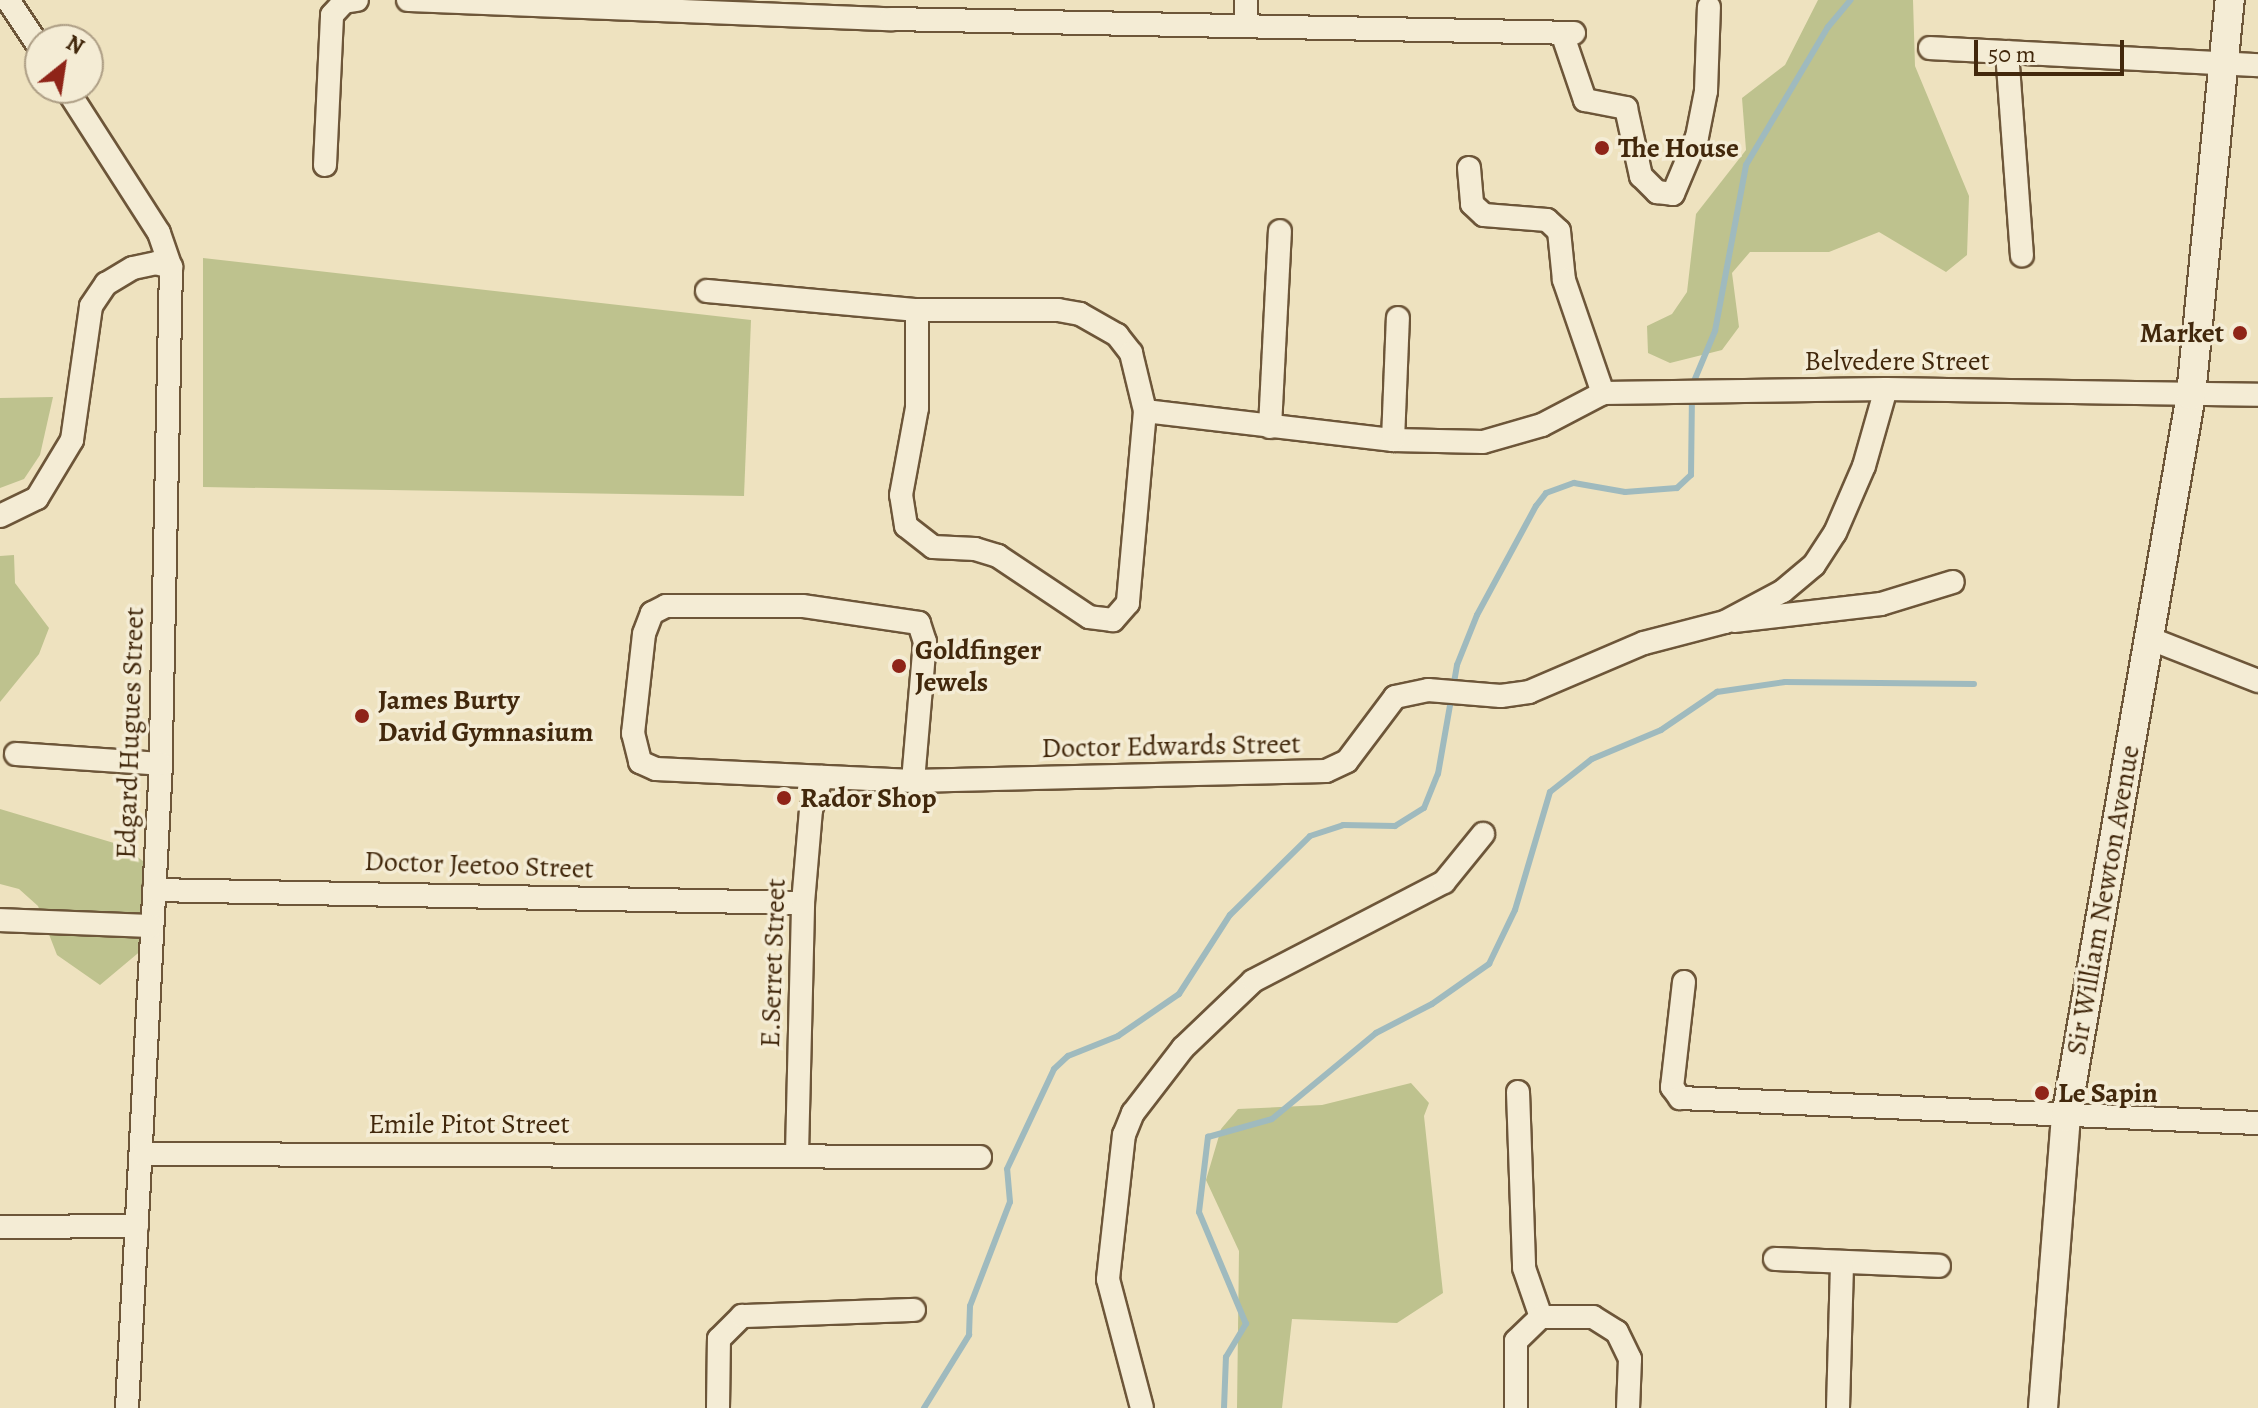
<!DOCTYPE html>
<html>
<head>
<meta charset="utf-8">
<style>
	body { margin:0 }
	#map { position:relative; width:2258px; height:1408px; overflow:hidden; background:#eee2bf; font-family:Alegreya,serif }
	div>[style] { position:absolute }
	.green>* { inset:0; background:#bec28e }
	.stream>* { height:6px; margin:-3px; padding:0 3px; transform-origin:3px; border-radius:3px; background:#9fbabe }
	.roads { filter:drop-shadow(2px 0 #6d5639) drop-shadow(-2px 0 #6d5639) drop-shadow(0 2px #6d5639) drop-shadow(0 -2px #6d5639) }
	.minor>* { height:22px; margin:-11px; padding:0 11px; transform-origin:11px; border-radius:11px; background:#f4ecd5 }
	.tertiary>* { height:28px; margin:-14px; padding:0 14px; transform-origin:14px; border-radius:14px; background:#f4ecd5 }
	.dots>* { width:22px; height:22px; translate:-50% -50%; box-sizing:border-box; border:4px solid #f4ecd5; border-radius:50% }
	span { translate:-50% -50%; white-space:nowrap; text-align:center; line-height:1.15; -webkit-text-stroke:7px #f4ecd5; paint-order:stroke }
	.poi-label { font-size:28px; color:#42280c; font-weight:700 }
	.left { translate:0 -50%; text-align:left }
	.right { translate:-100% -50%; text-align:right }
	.street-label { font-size:28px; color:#42280c }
	.north { position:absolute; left:24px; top:24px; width:80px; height:80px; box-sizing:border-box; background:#f4ecd5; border:2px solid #ad9e85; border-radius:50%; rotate:30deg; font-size:22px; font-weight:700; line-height:32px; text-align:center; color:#42280c }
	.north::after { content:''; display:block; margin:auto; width:28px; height:36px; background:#8f2418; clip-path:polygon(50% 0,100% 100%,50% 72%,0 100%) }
	.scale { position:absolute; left:1974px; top:40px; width:150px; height:36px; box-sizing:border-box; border:4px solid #42280c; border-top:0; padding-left:10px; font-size:24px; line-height:28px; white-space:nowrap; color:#42280c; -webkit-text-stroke:6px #f4ecd5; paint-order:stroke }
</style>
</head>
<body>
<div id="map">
	<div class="green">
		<div style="clip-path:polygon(1818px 0,1913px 0,1915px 66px,1969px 196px,1967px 255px,1946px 272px,1879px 232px,1829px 252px,1750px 252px,1732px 273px,1739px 327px,1722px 350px,1670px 363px,1648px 353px,1647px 326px,1672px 314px,1687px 292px,1696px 214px,1746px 150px,1742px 98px,1785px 65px)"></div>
		<div style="clip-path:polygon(203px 258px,751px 320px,744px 496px,203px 487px)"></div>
		<div style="clip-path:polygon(53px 397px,40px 455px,24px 479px,0 488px,0 398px)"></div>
		<div style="clip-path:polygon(14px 555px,15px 583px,49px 628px,39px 654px,0 702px,0 556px)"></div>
		<div style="clip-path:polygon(0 809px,124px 846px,144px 862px,143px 949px,100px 985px,57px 955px,38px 906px,19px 889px,0 884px)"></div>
		<div style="clip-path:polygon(1411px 1083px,1429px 1103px,1424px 1116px,1443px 1293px,1397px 1323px,1292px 1319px,1282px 1408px,1237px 1408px,1239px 1251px,1206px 1180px,1221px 1129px,1238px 1109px,1322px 1105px)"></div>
	</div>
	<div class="stream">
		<div style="left:1692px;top:386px;width:60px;rotate:-67.3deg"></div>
		<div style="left:1715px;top:331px;width:169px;rotate:-79.4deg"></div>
		<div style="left:1746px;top:165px;width:161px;rotate:-59.3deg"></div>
		<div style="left:1828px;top:27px;width:35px;rotate:-50deg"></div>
		<div style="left:924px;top:1408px;width:86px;rotate:-58.3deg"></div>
		<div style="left:969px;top:1335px;width:29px;rotate:-88deg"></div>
		<div style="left:970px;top:1306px;width:111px;rotate:-69deg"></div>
		<div style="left:1010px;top:1202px;width:33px;rotate:-95deg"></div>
		<div style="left:1007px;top:1169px;width:110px;rotate:-64.8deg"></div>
		<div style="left:1054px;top:1069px;width:19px;rotate:-43deg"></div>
		<div style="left:1068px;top:1056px;width:54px;rotate:-21.8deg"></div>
		<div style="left:1118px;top:1036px;width:74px;rotate:-34.5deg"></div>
		<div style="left:1179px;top:994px;width:94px;rotate:-57.2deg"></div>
		<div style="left:1230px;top:915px;width:112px;rotate:-44.6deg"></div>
		<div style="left:1310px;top:836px;width:35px;rotate:-18deg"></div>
		<div style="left:1343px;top:825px;width:52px;rotate:1.1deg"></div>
		<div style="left:1395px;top:826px;width:34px;rotate:-32deg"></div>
		<div style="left:1424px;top:808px;width:37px;rotate:-68deg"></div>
		<div style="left:1438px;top:774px;width:111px;rotate:-80.1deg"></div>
		<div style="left:1457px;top:665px;width:54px;rotate:-68.2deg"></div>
		<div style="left:1477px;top:615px;width:124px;rotate:-61.6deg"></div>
		<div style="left:1536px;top:506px;width:16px;rotate:-52deg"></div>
		<div style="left:1546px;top:493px;width:30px;rotate:-20deg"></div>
		<div style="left:1574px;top:483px;width:52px;rotate:10deg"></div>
		<div style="left:1625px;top:492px;width:52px;rotate:-4.4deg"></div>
		<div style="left:1677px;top:488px;width:19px;rotate:-43deg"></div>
		<div style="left:1691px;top:475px;width:78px;rotate:-89.3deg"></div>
		<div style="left:1224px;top:1408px;width:51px;rotate:-87.8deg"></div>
		<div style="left:1226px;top:1357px;width:39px;rotate:-59deg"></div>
		<div style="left:1246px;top:1324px;width:121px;rotate:-112.8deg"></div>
		<div style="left:1199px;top:1212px;width:76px;rotate:-83.2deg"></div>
		<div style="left:1208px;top:1137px;width:66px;rotate:-15.7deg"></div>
		<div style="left:1272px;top:1119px;width:135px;rotate:-39.6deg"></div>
		<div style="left:1376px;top:1033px;width:63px;rotate:-27.4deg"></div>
		<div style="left:1432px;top:1004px;width:70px;rotate:-35.1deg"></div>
		<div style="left:1489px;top:964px;width:60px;rotate:-64.3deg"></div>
		<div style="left:1515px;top:910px;width:123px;rotate:-73.5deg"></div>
		<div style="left:1550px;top:792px;width:53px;rotate:-38.2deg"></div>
		<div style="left:1592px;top:759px;width:75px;rotate:-22.8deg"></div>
		<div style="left:1661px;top:730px;width:68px;rotate:-34.2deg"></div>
		<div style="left:1717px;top:692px;width:69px;rotate:-8.4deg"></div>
		<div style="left:1785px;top:682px;width:189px;rotate:0.6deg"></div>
	</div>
	<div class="roads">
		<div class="minor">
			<div style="left:8px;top:0;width:58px;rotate:56.3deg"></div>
			<div style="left:408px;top:0;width:483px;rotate:2.3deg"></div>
			<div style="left:891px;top:19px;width:683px;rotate:1.17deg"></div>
			<div style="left:1246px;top:25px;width:25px;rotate:-90deg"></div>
			<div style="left:1562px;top:33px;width:71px;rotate:71.1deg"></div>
			<div style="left:1585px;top:100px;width:42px;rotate:11deg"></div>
			<div style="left:1626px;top:108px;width:70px;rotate:77.6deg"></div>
			<div style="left:1641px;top:176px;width:23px;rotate:45deg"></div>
			<div style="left:1657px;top:192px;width:16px;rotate:7deg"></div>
			<div style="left:1673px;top:194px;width:62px;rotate:-67.2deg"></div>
			<div style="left:1697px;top:137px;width:47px;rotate:-78.9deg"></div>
			<div style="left:1706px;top:91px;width:84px;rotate:-88deg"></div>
			<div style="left:1930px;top:48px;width:328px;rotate:3deg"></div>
			<div style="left:2007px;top:52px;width:204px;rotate:85.8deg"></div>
			<div style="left:66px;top:88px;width:172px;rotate:57.3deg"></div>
			<div style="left:159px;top:233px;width:36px;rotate:71deg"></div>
			<div style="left:171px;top:267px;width:497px;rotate:91.2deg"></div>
			<div style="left:161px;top:764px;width:645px;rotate:93.02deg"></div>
			<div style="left:325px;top:165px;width:150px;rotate:-87.3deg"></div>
			<div style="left:332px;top:15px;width:18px;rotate:-47deg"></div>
			<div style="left:344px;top:2px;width:13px;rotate:-9deg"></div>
			<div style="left:1469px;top:168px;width:36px;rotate:85deg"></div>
			<div style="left:1472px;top:204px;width:16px;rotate:43deg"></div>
			<div style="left:1484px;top:215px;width:63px;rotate:4.5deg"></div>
			<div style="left:1547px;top:220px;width:16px;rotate:43deg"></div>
			<div style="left:1559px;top:231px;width:49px;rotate:84.2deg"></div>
			<div style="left:1564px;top:280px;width:120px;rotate:71deg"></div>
			<div style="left:707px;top:291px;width:211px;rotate:5.2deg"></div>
			<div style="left:1145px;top:411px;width:193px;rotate:95.1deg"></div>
			<div style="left:1128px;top:603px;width:23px;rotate:131deg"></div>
			<div style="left:1113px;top:620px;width:24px;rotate:-173deg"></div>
			<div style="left:1089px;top:617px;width:110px;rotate:-146.2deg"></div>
			<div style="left:998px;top:556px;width:24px;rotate:-163deg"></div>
			<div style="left:975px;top:549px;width:42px;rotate:-177.3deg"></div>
			<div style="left:933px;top:547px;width:34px;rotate:-142deg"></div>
			<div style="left:906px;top:526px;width:31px;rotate:-99deg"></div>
			<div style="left:901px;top:495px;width:88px;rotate:-79.6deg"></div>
			<div style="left:917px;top:408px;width:98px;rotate:-90deg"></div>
			<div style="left:917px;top:310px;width:141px"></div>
			<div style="left:1058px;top:310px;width:22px;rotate:10deg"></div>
			<div style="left:1080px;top:314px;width:43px;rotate:29.6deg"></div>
			<div style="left:1117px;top:335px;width:23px;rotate:52deg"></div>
			<div style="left:1131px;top:353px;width:60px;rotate:76.4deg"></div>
			<div style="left:1145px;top:411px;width:250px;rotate:6.7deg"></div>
			<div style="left:1393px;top:440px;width:90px;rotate:1.3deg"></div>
			<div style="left:1483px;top:442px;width:61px;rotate:-16.1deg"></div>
			<div style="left:1542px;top:425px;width:69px;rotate:-27.7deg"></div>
			<div style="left:1603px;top:393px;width:283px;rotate:-0.8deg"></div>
			<div style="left:1886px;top:389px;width:372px;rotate:0.9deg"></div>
			<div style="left:1270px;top:427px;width:196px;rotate:-87.1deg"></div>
			<div style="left:1393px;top:440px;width:122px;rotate:-87.7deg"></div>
			<div style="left:0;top:516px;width:41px;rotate:-25.9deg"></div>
			<div style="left:37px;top:498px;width:68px;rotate:-58.9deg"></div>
			<div style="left:72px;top:440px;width:135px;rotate:-81.9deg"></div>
			<div style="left:91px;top:306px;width:27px;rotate:-56deg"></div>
			<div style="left:106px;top:284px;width:31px;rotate:-31deg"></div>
			<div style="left:133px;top:268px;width:24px;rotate:-12deg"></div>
			<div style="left:156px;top:263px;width:16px;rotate:15deg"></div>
			<div style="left:1734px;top:621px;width:148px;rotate:-6.6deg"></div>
			<div style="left:1881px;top:604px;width:75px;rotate:-17deg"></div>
			<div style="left:2151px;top:639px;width:115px;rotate:21.4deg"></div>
			<div style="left:16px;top:754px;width:145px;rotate:3.9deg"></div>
			<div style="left:913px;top:781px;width:140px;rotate:-85.1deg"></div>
			<div style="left:925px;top:642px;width:20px;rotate:-108deg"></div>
			<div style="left:919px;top:623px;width:118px;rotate:-171.7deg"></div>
			<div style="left:802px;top:606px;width:136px;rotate:180deg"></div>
			<div style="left:666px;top:606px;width:16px;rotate:153deg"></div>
			<div style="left:652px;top:613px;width:22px;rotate:111deg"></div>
			<div style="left:644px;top:634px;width:100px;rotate:96.3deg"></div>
			<div style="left:633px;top:733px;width:30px;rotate:76deg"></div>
			<div style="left:640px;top:762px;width:17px;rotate:24deg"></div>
			<div style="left:656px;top:769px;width:257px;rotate:2.7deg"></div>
			<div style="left:913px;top:781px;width:413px;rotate:-1.4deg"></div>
			<div style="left:1326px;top:771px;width:23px;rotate:-25deg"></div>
			<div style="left:1347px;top:761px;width:80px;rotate:-53.1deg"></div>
			<div style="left:1395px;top:697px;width:34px;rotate:-12deg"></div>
			<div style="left:1428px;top:690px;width:73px;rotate:4.7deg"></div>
			<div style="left:1501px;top:696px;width:28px;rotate:-8deg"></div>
			<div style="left:1529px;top:692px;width:125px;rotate:-23.1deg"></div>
			<div style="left:1644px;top:643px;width:84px;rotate:-14.5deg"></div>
			<div style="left:1725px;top:622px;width:66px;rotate:-28.1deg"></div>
			<div style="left:1783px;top:591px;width:40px;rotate:-40deg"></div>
			<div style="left:1814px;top:565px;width:38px;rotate:-57deg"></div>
			<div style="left:1835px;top:533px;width:73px;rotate:-66.6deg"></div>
			<div style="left:1864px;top:466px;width:80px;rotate:-74.1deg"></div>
			<div style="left:154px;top:890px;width:649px;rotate:1.15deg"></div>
			<div style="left:0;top:920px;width:152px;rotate:2.3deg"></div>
			<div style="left:1684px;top:982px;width:106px;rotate:96.5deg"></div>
			<div style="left:1672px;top:1087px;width:14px;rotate:54deg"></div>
			<div style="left:1680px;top:1098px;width:579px;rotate:2.48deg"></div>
			<div style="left:1518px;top:1092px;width:176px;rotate:88deg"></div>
			<div style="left:1524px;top:1268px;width:52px;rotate:70.9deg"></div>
			<div style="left:1541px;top:1317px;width:52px"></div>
			<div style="left:1593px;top:1317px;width:28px;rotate:32deg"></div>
			<div style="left:1617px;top:1332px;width:30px;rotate:64deg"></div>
			<div style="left:1630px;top:1359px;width:49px;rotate:92.3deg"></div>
			<div style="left:797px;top:1153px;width:250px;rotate:-88.6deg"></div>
			<div style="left:803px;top:903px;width:93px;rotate:-85.1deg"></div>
			<div style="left:811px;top:810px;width:35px;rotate:-72deg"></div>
			<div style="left:142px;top:1154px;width:838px;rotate:0.21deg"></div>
			<div style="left:0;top:1227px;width:137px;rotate:-0.4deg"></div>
			<div style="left:1775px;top:1259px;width:164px;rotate:2.4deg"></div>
			<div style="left:718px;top:1408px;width:69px;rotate:-89.2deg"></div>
			<div style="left:719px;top:1339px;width:33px;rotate:-45deg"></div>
			<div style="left:742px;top:1316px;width:172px;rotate:-2deg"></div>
			<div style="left:1142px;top:1408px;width:133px;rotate:-104.8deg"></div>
			<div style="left:1108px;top:1279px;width:145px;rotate:-83.7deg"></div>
			<div style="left:1124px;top:1135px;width:24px;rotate:-68deg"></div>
			<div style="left:1133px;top:1113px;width:82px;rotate:-52.4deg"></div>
			<div style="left:1183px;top:1048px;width:97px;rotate:-43.7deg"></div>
			<div style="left:1253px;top:981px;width:215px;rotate:-27.4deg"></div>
			<div style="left:1444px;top:882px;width:62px;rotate:-50.9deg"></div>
			<div style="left:1516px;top:1408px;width:67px;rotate:-90deg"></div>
			<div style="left:1516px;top:1341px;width:35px;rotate:-44deg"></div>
			<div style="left:1838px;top:1408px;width:146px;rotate:-88.4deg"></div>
		</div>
		<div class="tertiary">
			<div style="left:2043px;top:1408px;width:292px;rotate:-85.5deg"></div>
			<div style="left:2066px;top:1117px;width:733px;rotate:-80.18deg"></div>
			<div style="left:2191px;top:395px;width:397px;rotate:-84.4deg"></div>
		</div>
	</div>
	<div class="dots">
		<div style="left:1602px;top:148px;background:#8f2418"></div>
		<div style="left:2240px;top:333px;background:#8f2418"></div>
		<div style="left:899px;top:666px;background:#8f2418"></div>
		<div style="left:362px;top:716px;background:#8f2418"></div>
		<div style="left:784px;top:798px;background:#8f2418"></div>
		<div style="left:2042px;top:1093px;background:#8f2418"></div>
	</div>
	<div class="poi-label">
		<span class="left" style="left:1618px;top:148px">The House</span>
		<span class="right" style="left:2224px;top:333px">Market</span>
		<span class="left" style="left:915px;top:666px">Goldfinger<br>Jewels</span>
		<span class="left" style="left:378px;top:716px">James Burty<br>David Gymnasium</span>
		<span class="left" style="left:800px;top:798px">Rador Shop</span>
		<span class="left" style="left:2058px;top:1093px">Le Sapin</span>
	</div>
	<div class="street-label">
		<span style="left:1897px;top:361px">Belvedere Street</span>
		<span style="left:130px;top:733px;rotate:-88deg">Edgard Hugues Street</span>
		<span style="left:1171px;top:746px;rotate:-1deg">Doctor Edwards Street</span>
		<span style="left:479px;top:865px;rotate:2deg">Doctor Jeetoo Street</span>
		<span style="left:2103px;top:900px;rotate:-80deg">Sir William Newton Avenue</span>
		<span style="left:773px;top:963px;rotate:-88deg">E.Serret Street</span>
		<span style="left:469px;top:1124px">Emile Pitot Street</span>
	</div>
	<div class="north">N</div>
	<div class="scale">50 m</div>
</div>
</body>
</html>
